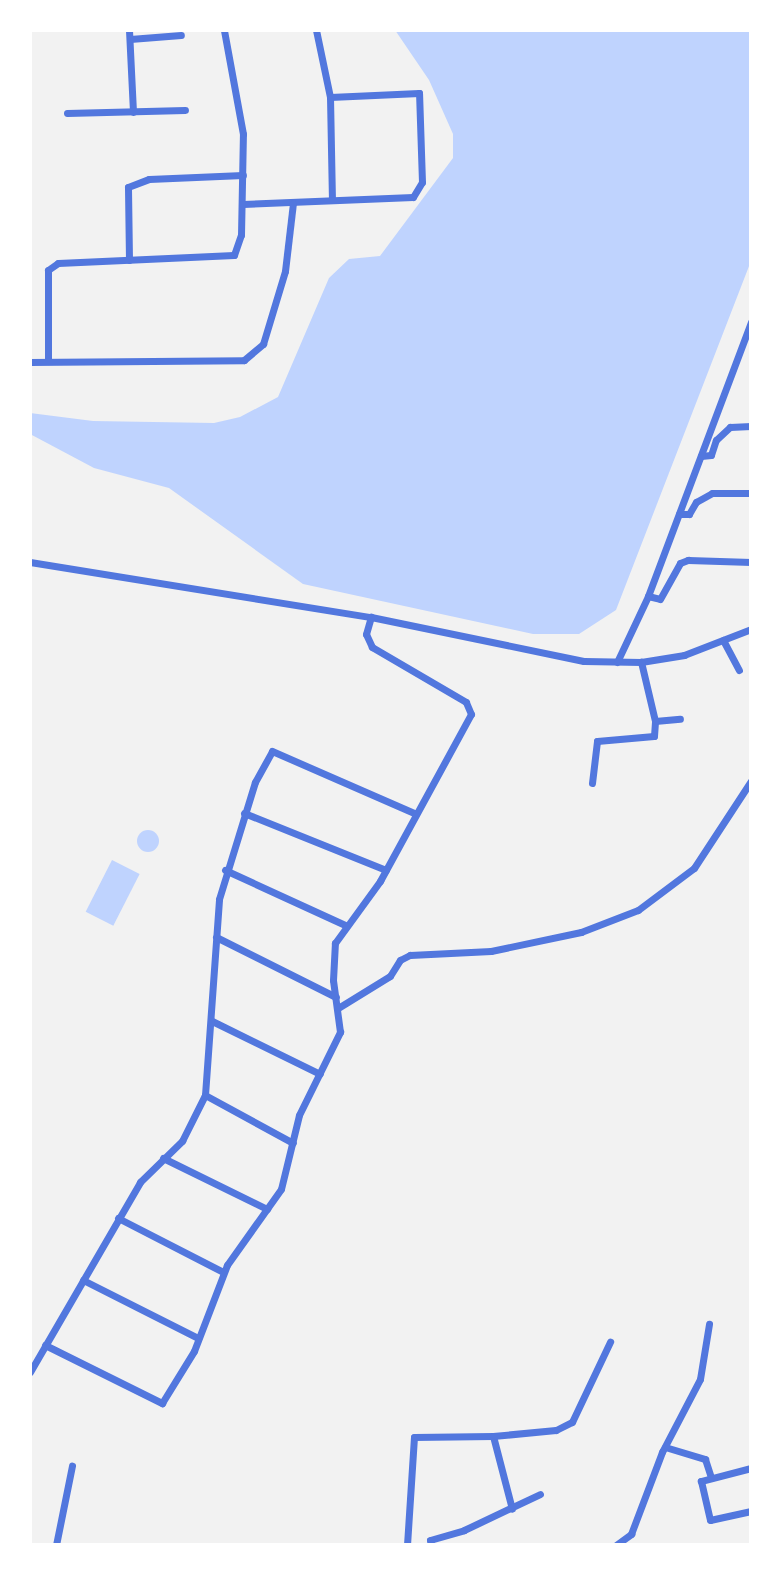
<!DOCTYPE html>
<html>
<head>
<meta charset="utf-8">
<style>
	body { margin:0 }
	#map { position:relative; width:781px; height:1575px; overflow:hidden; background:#f2f2f2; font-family:"Fira Sans",sans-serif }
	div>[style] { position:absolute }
	.water>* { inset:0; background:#bfd3fe; transform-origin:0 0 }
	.round { border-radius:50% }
	.minor>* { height:7px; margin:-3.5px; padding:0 3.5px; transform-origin:3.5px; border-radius:3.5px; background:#5277de }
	span { translate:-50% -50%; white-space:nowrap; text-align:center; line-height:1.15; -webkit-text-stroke:5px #fff; paint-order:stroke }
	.frame { position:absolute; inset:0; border:32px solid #fff; pointer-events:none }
</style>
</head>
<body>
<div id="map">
	<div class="water">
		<div style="clip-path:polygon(395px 30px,751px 30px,751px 261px,616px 610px,579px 634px,533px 634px,303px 584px,169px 488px,94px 468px,30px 434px,30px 413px,93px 421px,214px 423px,240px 417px,278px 397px,329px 278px,349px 259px,380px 256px,453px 158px,453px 134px,429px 80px)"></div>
		<div class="round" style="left:137px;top:830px;width:22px;height:22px"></div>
		<div style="left:112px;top:860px;width:31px;height:58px;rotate:27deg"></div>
	</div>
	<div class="minor">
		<div style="left:129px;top:30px;width:82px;rotate:87.2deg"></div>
		<div style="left:316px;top:30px;width:68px;rotate:78.2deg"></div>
		<div style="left:330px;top:97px;width:103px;rotate:88.9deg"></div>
		<div style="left:130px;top:39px;width:51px;rotate:-4.5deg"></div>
		<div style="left:67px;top:113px;width:118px;rotate:-1.5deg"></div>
		<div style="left:243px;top:204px;width:170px;rotate:-2.4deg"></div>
		<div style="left:413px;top:197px;width:17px;rotate:-59deg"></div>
		<div style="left:422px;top:182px;width:89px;rotate:-91.9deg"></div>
		<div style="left:419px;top:93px;width:89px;rotate:177.4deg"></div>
		<div style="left:129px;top:260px;width:73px;rotate:-90.8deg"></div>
		<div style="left:128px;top:187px;width:22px;rotate:-21deg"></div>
		<div style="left:149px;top:179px;width:94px;rotate:-2.4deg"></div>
		<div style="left:48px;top:361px;width:91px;rotate:-90deg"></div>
		<div style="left:48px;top:270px;width:12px;rotate:-35deg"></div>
		<div style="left:58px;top:263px;width:176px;rotate:-2.6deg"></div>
		<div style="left:234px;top:255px;width:21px;rotate:-71deg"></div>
		<div style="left:241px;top:235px;width:101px;rotate:-88.9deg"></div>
		<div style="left:243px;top:134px;width:106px;rotate:-100.4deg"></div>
		<div style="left:30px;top:362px;width:214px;rotate:-0.5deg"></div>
		<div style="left:244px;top:360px;width:25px;rotate:-40deg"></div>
		<div style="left:263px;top:344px;width:76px;rotate:-73.2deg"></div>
		<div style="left:285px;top:271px;width:68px;rotate:-83.3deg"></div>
		<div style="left:701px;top:456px;width:10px;rotate:-6deg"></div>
		<div style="left:711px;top:455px;width:16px;rotate:-72deg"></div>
		<div style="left:716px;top:440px;width:19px;rotate:-43deg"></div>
		<div style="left:730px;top:427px;width:21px;rotate:-3deg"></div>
		<div style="left:679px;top:514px;width:10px"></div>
		<div style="left:689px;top:514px;width:14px;rotate:-60deg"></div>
		<div style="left:696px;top:502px;width:18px;rotate:-29deg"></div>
		<div style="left:712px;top:493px;width:39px"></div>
		<div style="left:30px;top:562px;width:345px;rotate:9.2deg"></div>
		<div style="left:371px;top:617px;width:217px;rotate:11.7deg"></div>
		<div style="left:584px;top:661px;width:57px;rotate:1deg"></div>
		<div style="left:641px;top:662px;width:44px;rotate:-9.2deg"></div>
		<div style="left:684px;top:655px;width:72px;rotate:-21.2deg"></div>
		<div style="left:648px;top:596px;width:12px;rotate:14deg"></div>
		<div style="left:660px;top:599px;width:41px;rotate:-60.9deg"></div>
		<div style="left:680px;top:563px;width:9px;rotate:-21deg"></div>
		<div style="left:688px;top:560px;width:63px;rotate:1.8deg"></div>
		<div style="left:723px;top:640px;width:34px;rotate:62deg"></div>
		<div style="left:617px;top:662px;width:73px;rotate:-64.8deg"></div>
		<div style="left:648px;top:596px;width:293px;rotate:-69.4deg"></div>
		<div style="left:655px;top:721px;width:25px;rotate:-5deg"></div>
		<div style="left:592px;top:783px;width:42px;rotate:-83.2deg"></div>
		<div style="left:597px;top:741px;width:57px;rotate:-5deg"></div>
		<div style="left:654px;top:736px;width:15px;rotate:-86deg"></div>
		<div style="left:655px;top:721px;width:61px;rotate:-103.3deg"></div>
		<div style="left:244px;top:813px;width:153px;rotate:21.9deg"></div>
		<div style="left:225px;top:870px;width:132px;rotate:24.6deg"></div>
		<div style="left:216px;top:937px;width:134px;rotate:26.6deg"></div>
		<div style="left:338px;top:1008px;width:61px;rotate:-31.6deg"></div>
		<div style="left:390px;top:976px;width:19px;rotate:-58deg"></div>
		<div style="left:400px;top:960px;width:11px;rotate:-27deg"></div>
		<div style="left:410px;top:955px;width:81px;rotate:-2.8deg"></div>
		<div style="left:491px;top:951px;width:92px;rotate:-11.9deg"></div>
		<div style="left:581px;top:932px;width:61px;rotate:-21.1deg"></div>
		<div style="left:638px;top:910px;width:70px;rotate:-36.9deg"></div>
		<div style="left:694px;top:868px;width:104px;rotate:-56.8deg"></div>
		<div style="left:212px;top:1021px;width:120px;rotate:26.1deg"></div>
		<div style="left:205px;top:1095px;width:100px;rotate:28.6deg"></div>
		<div style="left:163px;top:1158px;width:116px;rotate:26.1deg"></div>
		<div style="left:118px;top:1218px;width:118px;rotate:27.2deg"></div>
		<div style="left:83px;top:1280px;width:129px;rotate:26.8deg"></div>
		<div style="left:45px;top:1345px;width:131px;rotate:26.4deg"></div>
		<div style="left:162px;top:1403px;width:61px;rotate:-58.4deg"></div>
		<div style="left:194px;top:1351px;width:92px;rotate:-69deg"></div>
		<div style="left:227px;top:1265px;width:93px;rotate:-54.6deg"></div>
		<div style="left:281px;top:1189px;width:76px;rotate:-76.3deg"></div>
		<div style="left:299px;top:1115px;width:93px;rotate:-63.7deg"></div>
		<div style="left:340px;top:1032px;width:52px;rotate:-97.7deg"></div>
		<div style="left:333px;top:980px;width:37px;rotate:-87deg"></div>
		<div style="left:335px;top:943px;width:77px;rotate:-54deg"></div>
		<div style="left:380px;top:881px;width:190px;rotate:-61.4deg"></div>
		<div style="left:471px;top:714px;width:13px;rotate:-113deg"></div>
		<div style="left:466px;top:702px;width:109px;rotate:-149.7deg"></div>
		<div style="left:372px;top:647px;width:14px;rotate:-115deg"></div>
		<div style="left:366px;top:634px;width:18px;rotate:-74deg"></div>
		<div style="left:30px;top:1372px;width:220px;rotate:-59.9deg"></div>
		<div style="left:140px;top:1182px;width:59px;rotate:-44.3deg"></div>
		<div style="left:182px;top:1141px;width:51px;rotate:-63.4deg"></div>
		<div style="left:205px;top:1095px;width:196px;rotate:-85.9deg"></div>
		<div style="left:219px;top:899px;width:122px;rotate:-72.9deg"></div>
		<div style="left:255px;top:782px;width:35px;rotate:-61deg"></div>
		<div style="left:272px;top:751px;width:155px;rotate:23.6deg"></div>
		<div style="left:493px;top:1436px;width:75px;rotate:75.4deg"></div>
		<div style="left:665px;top:1447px;width:42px;rotate:16.7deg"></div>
		<div style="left:705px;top:1459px;width:20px;rotate:72deg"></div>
		<div style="left:751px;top:1468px;width:52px;rotate:165.4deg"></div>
		<div style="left:701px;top:1481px;width:40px;rotate:77deg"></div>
		<div style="left:710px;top:1520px;width:42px;rotate:-12.4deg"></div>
		<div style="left:56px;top:1545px;width:81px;rotate:-78.6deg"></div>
		<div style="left:407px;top:1545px;width:108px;rotate:-86.3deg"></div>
		<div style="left:414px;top:1437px;width:79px;rotate:-0.7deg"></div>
		<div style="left:493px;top:1436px;width:63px;rotate:-5.4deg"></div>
		<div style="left:556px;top:1430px;width:18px;rotate:-27deg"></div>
		<div style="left:572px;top:1422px;width:89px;rotate:-64.6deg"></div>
		<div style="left:431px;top:1545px;width:5px;rotate:-101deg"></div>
		<div style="left:430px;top:1540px;width:35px;rotate:-16deg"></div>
		<div style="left:464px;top:1530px;width:84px;rotate:-25.3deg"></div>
		<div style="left:616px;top:1545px;width:19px;rotate:-36deg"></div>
		<div style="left:631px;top:1534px;width:88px;rotate:-69.3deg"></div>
		<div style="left:662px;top:1452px;width:82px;rotate:-62.5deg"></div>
		<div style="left:700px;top:1379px;width:56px;rotate:-80.7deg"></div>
	</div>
	<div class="frame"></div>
</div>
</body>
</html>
